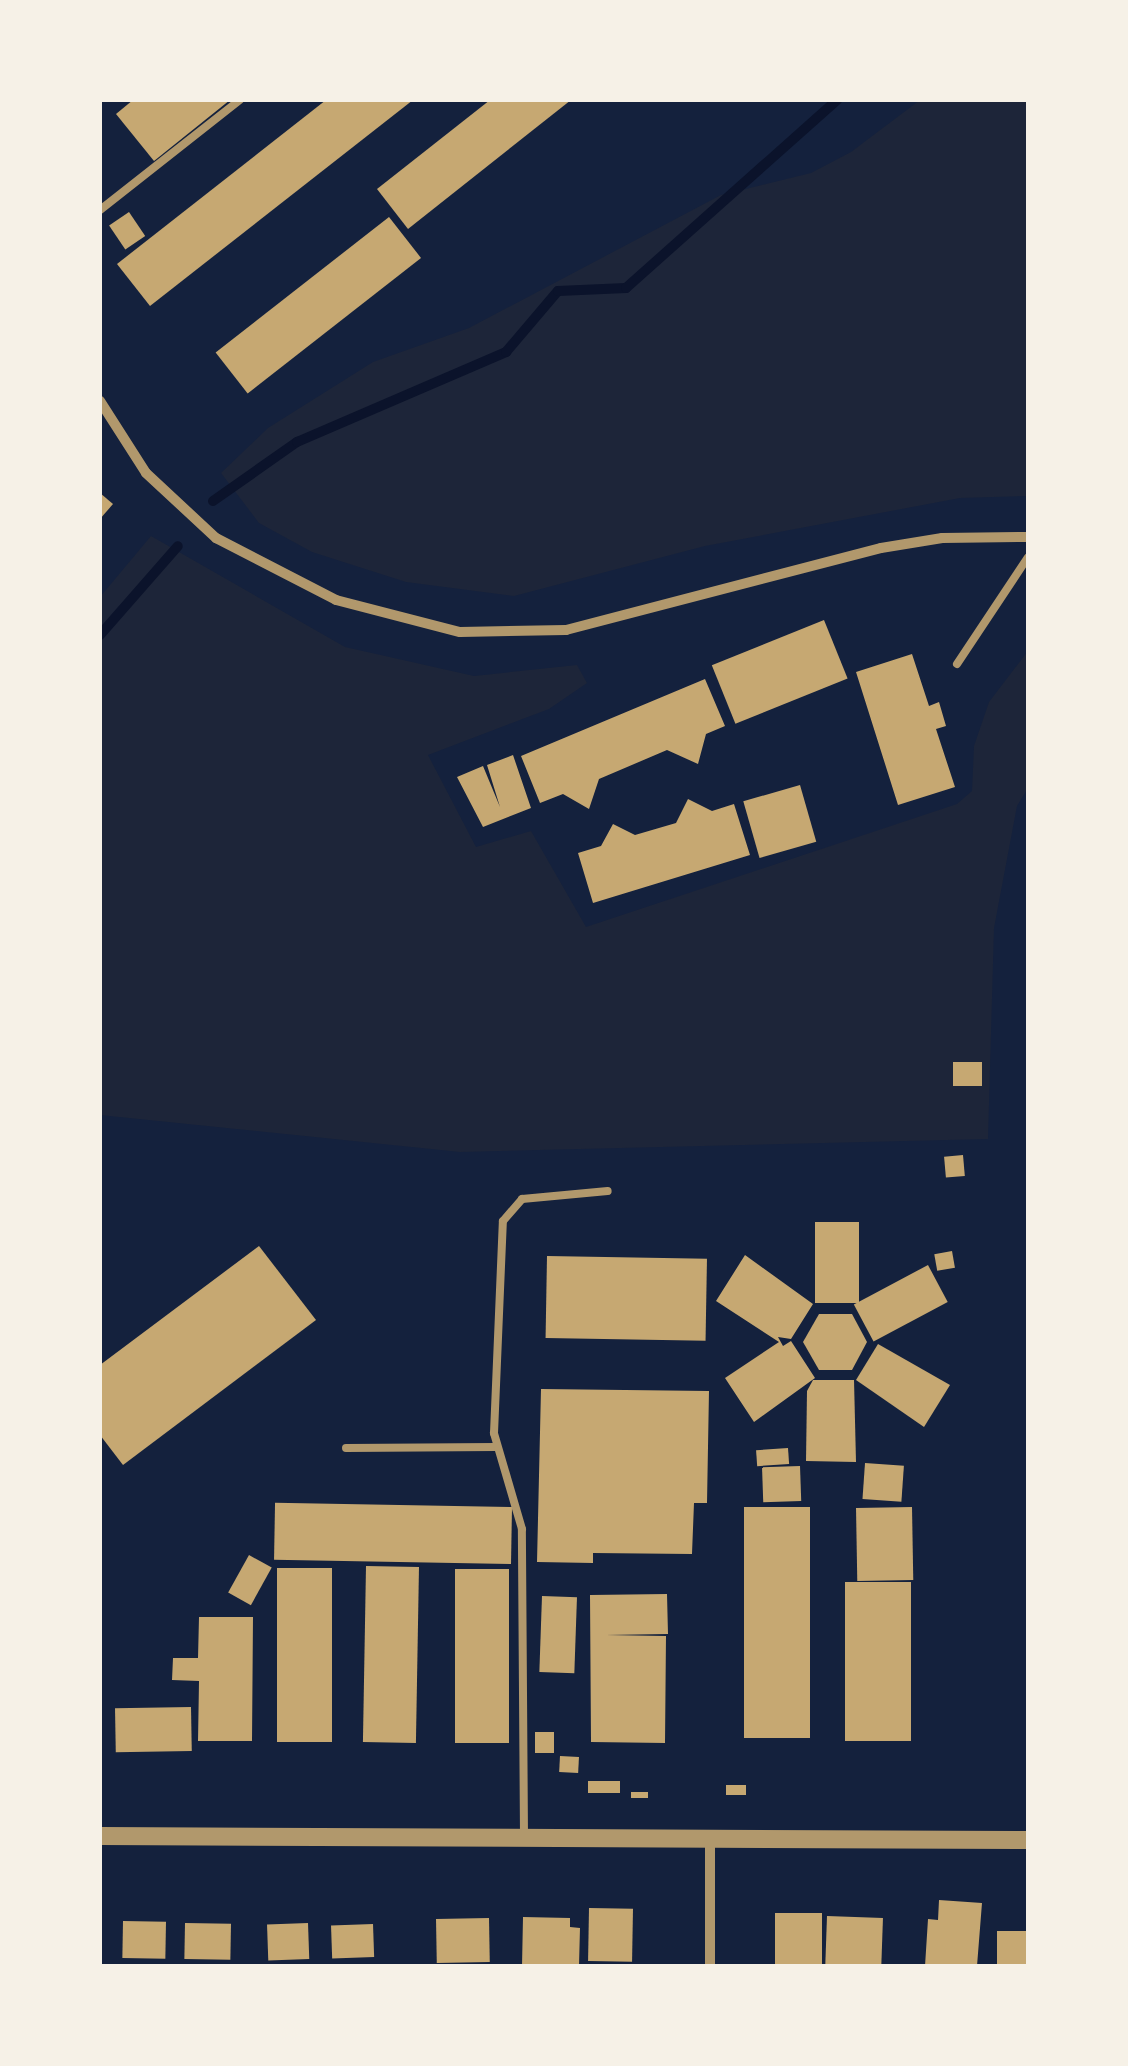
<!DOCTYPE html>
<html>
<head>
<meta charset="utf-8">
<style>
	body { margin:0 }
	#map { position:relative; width:1128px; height:2066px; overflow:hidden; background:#14213d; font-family:Roboto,sans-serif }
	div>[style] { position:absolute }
	.green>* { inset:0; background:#1d2539 }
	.stream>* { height:10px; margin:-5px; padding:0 5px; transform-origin:5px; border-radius:5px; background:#0b132b }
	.building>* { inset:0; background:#c6a872; transform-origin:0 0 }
	.service>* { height:8px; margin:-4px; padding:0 4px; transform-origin:4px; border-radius:4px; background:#b1986c }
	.minor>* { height:10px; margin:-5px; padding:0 5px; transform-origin:5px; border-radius:5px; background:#b1986c }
	.tertiary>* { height:18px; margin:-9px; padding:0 9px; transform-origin:9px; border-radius:9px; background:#b1986c }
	span { translate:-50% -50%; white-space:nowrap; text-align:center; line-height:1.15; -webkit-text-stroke:10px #f6f1e7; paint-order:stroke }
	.frame { position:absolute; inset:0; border:102px solid #f6f1e7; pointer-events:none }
</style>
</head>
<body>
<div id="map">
	<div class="green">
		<div style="clip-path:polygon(920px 100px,1028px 100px,1028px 496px,960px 498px,705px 546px,514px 596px,406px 582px,312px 552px,259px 523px,221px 473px,268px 428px,373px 362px,469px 328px,721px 195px,811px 173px,851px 152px)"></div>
		<div style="clip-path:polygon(151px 536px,345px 647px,474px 676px,577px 665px,587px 683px,549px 709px,428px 755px,476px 847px,531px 831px,586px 927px,957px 804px,972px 791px,974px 746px,989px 702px,1028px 651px,1028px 788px,1017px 806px,994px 928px,988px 1139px,460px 1152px,100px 1115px,100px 597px)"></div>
	</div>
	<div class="stream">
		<div style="left:213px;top:501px;width:103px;rotate:-35.1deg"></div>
		<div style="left:297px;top:442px;width:228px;rotate:-23.3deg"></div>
		<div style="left:506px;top:352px;width:80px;rotate:-49.6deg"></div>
		<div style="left:558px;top:291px;width:68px;rotate:-2.5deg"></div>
		<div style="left:626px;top:288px;width:283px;rotate:-41.7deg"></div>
		<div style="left:100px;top:635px;width:118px;rotate:-48.8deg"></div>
	</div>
	<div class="building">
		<div style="clip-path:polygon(133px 100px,230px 100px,154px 161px,116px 114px)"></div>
		<div style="clip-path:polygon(326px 100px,413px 100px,150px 306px,117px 264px)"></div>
		<div style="clip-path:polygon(490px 100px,571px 100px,408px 229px,377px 189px)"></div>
		<div style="left:129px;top:212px;width:29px;height:24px;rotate:56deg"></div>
		<div style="left:389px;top:217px;width:52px;height:220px;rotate:52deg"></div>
		<div style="clip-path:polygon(100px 493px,113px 504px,100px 519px)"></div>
		<div style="left:824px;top:620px;width:63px;height:121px;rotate:68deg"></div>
		<div style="clip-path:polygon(912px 654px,929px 706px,939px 702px,946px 726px,936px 729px,955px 787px,898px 805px,856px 672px)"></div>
		<div style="clip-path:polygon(705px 679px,725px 726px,706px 734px,698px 764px,667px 750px,599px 779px,589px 809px,563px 794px,540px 803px,521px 756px)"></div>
		<div style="clip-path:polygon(513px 755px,531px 808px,483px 827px,457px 777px,483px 766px,500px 807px,487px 765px)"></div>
		<div style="left:800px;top:785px;width:59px;height:59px;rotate:74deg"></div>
		<div style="clip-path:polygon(688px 799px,712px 811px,734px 804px,750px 855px,593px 903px,578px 853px,601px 846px,613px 824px,635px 835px,676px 823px)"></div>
		<div style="left:953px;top:1062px;width:29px;height:24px"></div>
		<div style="left:963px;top:1155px;width:21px;height:19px;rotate:85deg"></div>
		<div style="left:815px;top:1222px;width:44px;height:81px"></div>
		<div style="clip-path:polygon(259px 1246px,316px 1320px,123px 1465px,100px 1435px,100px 1365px)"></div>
		<div style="left:952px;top:1251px;width:17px;height:18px;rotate:80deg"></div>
		<div style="clip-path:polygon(745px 1255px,813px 1304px,791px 1339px,778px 1337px,783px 1346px,791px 1341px,815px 1378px,754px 1422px,725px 1378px,779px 1342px,716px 1301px)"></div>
		<div style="left:547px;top:1256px;width:160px;height:82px;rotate:1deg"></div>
		<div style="left:928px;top:1265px;width:42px;height:84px;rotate:62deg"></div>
		<div style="clip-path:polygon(819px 1314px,852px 1314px,867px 1342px,852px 1370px,819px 1370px,803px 1342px)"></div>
		<div style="clip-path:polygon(878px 1344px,950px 1385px,924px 1427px,856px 1380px)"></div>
		<div style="clip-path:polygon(813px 1380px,854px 1380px,856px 1462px,806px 1461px,807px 1391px)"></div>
		<div style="clip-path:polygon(541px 1389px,709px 1391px,707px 1503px,694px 1503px,692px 1554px,593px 1553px,593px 1563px,537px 1562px)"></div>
		<div style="left:788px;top:1448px;width:16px;height:32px;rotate:86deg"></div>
		<div style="left:865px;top:1463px;width:39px;height:36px;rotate:4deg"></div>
		<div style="left:800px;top:1466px;width:35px;height:38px;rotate:88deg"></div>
		<div style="left:512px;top:1507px;width:57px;height:237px;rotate:91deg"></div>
		<div style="left:744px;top:1507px;width:66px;height:231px"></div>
		<div style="left:912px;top:1507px;width:73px;height:56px;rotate:89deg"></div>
		<div style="left:249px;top:1555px;width:26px;height:43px;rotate:29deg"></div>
		<div style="left:366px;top:1566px;width:53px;height:176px;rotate:1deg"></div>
		<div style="left:277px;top:1568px;width:55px;height:174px"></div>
		<div style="left:455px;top:1569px;width:54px;height:174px"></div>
		<div style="left:845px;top:1582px;width:66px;height:159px"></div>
		<div style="clip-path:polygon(667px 1594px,668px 1634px,606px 1635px,666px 1636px,665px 1743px,591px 1742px,590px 1595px)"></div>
		<div style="left:542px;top:1596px;width:35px;height:76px;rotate:2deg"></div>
		<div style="clip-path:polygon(199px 1617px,253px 1617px,252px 1741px,198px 1741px,199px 1681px,172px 1680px,173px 1658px,198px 1658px)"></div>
		<div style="left:191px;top:1707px;width:44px;height:76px;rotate:89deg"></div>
		<div style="left:535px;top:1732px;width:19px;height:21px"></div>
		<div style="left:560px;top:1756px;width:19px;height:16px;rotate:3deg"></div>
		<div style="left:588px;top:1781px;width:32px;height:12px"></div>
		<div style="left:726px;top:1785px;width:20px;height:10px"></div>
		<div style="left:631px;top:1792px;width:17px;height:6px"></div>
		<div style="clip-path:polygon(939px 1900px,982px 1903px,977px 1966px,925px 1966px,928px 1919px,938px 1920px)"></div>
		<div style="left:589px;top:1908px;width:44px;height:53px;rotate:1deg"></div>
		<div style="left:775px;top:1913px;width:47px;height:53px"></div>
		<div style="left:827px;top:1916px;width:56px;height:48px;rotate:2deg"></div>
		<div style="clip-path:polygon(523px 1917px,570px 1918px,570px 1927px,580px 1928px,579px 1966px,522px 1966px)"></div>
		<div style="left:489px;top:1918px;width:44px;height:53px;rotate:89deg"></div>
		<div style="left:123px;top:1921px;width:43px;height:37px;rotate:1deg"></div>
		<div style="left:185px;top:1923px;width:46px;height:36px;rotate:1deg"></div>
		<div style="left:308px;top:1923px;width:36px;height:41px;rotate:88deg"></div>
		<div style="left:373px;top:1924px;width:33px;height:42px;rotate:88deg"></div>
		<div style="left:997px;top:1931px;width:31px;height:35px"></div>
	</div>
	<div class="service">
		<div style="left:100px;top:210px;width:178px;rotate:-38.2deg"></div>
		<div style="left:957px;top:664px;width:128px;rotate:-56.4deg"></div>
		<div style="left:346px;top:1448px;width:150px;rotate:-0.4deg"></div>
		<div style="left:524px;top:1836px;width:307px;rotate:-90.4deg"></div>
		<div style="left:522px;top:1529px;width:100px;rotate:-106.3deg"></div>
		<div style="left:494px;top:1433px;width:212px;rotate:-87.6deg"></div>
		<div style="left:503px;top:1221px;width:29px;rotate:-49deg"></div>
		<div style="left:522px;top:1199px;width:86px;rotate:-5.3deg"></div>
	</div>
	<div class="minor">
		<div style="left:100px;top:401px;width:85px;rotate:57.4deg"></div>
		<div style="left:146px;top:473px;width:96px;rotate:42.9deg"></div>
		<div style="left:216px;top:538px;width:135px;rotate:27.3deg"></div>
		<div style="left:336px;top:600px;width:128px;rotate:14.5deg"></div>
		<div style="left:460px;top:632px;width:106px;rotate:-1.1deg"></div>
		<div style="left:566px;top:630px;width:325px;rotate:-14.6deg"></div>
		<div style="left:881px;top:548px;width:62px;rotate:-9.3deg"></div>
		<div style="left:942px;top:538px;width:86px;rotate:-0.7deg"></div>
		<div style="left:710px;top:1966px;width:124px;rotate:-90deg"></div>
	</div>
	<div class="tertiary">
		<div style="left:100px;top:1836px;width:928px;rotate:0.25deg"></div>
	</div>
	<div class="frame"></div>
</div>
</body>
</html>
